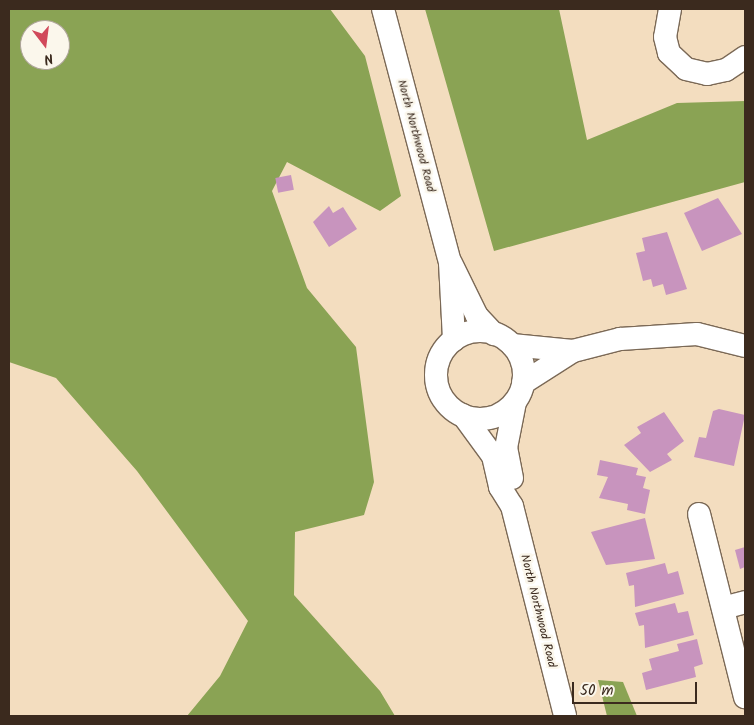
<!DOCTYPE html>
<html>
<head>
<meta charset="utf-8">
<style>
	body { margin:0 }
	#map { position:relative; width:754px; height:725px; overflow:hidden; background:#f3ddbf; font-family:Kalam,sans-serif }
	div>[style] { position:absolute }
	.forest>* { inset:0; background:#8aa354 }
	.building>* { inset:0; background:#c894be; transform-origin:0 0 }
	.roads { filter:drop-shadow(1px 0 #7b6956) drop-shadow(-1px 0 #7b6956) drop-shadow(0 1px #7b6956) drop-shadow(0 -1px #7b6956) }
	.minor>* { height:22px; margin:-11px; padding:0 11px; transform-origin:11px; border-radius:11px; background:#fff }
	.minor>.ring { margin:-11px; padding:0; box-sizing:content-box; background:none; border:22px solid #fff; border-radius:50% }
	span { translate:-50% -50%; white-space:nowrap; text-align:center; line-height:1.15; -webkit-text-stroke:5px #fbf7ec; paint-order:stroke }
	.street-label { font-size:12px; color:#3b2a1e }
	.frame { position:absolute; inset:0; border:10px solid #3b2a1e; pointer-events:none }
	.north { position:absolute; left:20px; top:20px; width:50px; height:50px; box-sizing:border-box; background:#fbf7ec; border:1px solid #aea59a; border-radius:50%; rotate:165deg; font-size:14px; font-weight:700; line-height:20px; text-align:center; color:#3b2a1e }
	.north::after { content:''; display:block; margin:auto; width:18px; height:22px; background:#d1495b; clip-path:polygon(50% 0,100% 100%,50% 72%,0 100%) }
	.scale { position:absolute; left:572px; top:682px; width:125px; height:22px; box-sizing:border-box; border:2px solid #3b2a1e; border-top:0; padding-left:6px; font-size:15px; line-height:18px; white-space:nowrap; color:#3b2a1e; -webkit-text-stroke:4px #fbf7ec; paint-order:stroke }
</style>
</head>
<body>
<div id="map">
	<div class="forest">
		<div style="clip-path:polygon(evenodd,9px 9px,330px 9px,365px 56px,401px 196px,380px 211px,287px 162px,272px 191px,307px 288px,356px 347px,374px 482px,364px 515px,295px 532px,294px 595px,380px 691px,395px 716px,187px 716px,220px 676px,248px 621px,137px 471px,56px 378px,9px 362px,9px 9px,30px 30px,60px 30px,60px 60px,30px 60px,30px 30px)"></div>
		<div style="clip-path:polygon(425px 9px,559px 9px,587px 140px,677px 103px,745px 101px,745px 182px,494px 251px)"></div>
		<div style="clip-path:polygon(598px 680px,623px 682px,637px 716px,607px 716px)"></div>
	</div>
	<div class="building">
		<div style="left:291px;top:175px;width:15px;height:16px;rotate:79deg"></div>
		<div style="clip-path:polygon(718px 198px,742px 234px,702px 251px,684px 213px)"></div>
		<div style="clip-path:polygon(329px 206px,333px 213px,343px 207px,357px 229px,329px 247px,313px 222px)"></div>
		<div style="clip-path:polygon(667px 232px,687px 289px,666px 295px,663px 284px,653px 287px,651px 279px,643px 281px,636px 253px,645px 251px,642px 238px)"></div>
		<div style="clip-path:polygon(719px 409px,745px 415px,734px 466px,694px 457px,699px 437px,706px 438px,713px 411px)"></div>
		<div style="clip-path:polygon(664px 412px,684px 441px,667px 454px,672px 460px,650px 472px,624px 445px,641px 433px,637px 427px)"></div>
		<div style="clip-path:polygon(600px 460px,638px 468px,636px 475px,646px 477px,643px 488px,650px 490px,645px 514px,627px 510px,628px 504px,599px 498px,608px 477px,597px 475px)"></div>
		<div style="clip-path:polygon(645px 518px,655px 559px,606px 565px,591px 532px)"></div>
		<div style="clip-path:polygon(745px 547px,745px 567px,740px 569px,735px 550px)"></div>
		<div style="clip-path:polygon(665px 563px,668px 574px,678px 571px,684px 594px,635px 607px,634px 585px,629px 586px,626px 573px)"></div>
		<div style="clip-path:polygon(675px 603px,678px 613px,688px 611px,694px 635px,645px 648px,644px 625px,639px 626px,635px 613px)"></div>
		<div style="clip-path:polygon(697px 639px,703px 664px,694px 667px,696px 677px,646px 690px,642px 673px,652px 670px,649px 659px,679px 651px,677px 644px)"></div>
	</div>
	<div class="roads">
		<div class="minor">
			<div style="left:383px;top:9px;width:263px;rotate:75.2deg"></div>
			<div style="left:450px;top:263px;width:77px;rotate:87deg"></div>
			<div style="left:670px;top:9px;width:28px;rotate:100deg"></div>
			<div style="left:665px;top:37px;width:16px;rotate:76deg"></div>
			<div style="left:669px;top:53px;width:23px;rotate:43deg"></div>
			<div style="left:686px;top:69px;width:22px;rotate:13deg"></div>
			<div style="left:707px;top:74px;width:19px;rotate:-12deg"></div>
			<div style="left:726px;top:70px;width:23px;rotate:-34deg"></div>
			<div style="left:451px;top:263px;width:59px;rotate:63.9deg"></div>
			<div style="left:477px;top:316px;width:25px;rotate:47deg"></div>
			<div class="ring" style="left:436px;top:331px;width:66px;height:66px"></div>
			<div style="left:512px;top:345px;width:61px;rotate:5.6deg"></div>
			<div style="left:573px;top:351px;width:49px;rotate:-14.3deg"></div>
			<div style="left:620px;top:339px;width:77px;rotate:-3.7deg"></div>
			<div style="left:697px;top:334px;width:49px;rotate:14deg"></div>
			<div style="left:523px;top:383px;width:59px;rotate:-32.6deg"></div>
			<div style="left:463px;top:415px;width:51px;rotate:53.8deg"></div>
			<div style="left:493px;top:456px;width:32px;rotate:77deg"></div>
			<div style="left:500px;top:487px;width:22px;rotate:58deg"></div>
			<div style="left:512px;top:506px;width:217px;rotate:75.8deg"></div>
			<div style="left:512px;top:478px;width:31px;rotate:-101deg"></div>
			<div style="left:506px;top:448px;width:47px;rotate:-78.9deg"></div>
			<div style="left:699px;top:514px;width:189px;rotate:75.9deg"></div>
			<div style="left:723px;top:608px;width:23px;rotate:-15deg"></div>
		</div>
	</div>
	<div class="street-label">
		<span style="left:416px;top:136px;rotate:75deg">North Northwood Road</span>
		<span style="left:538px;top:611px;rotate:76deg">North Northwood Road</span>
	</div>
	<div class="frame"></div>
	<div class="north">N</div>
	<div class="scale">50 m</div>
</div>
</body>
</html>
